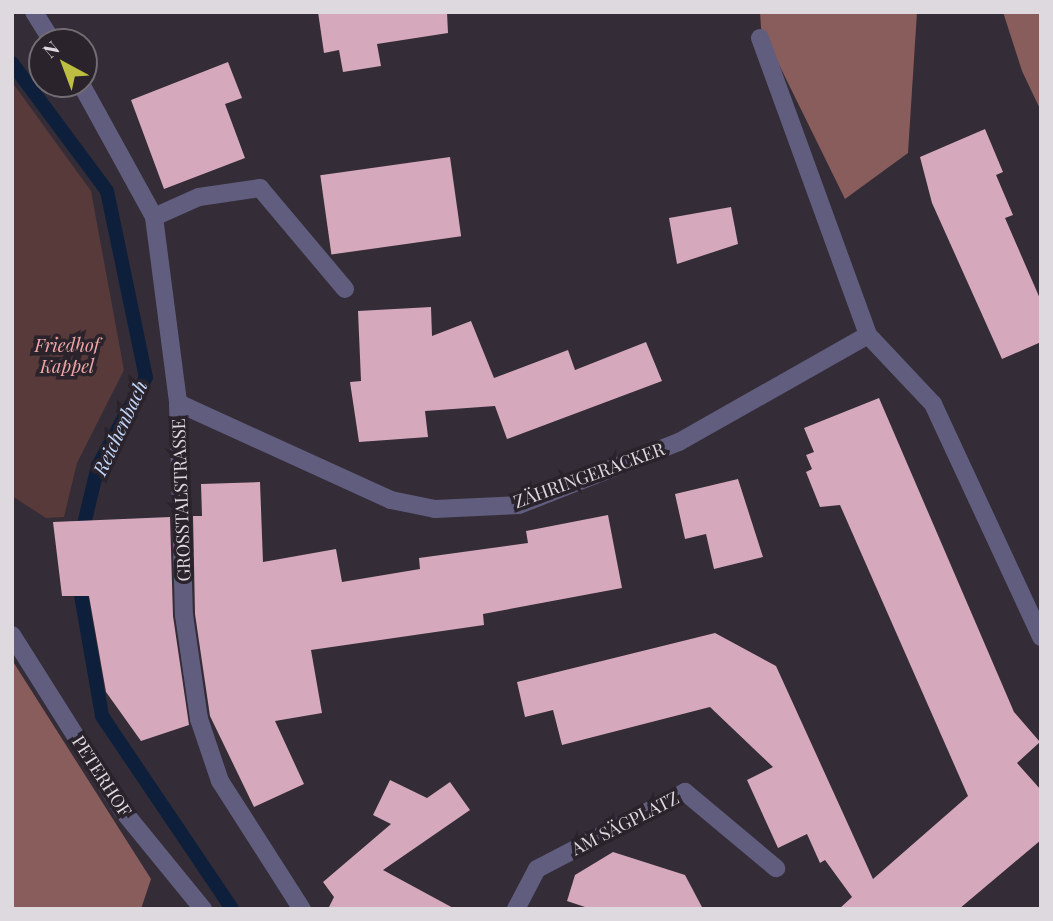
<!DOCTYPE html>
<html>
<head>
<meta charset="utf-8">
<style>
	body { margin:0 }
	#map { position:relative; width:1053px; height:921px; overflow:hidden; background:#342c36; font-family:"Playfair Display",serif }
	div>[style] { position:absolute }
	.green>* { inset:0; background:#583a3a }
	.forest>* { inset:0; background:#895d5c }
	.stream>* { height:14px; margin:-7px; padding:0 7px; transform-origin:7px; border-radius:7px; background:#0e1f3b }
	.building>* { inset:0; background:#d5a8bc; transform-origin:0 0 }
	.minor>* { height:18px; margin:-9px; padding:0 9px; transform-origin:9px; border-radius:9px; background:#615d7e }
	span { translate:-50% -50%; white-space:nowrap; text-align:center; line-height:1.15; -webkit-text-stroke:7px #2a232b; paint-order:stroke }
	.park-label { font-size:18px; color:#f2a7a7; font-style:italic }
	.street-label { font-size:18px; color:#ded9df }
	.water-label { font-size:19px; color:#c1d6f9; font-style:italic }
	.frame { position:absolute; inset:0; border:14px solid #ded9df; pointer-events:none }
	.north { position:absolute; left:28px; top:28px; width:70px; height:70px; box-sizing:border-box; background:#2a232b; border:2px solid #726c73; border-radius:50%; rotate:319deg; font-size:19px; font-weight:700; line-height:28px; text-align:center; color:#ded9df }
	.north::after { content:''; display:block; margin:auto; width:24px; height:32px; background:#bebf42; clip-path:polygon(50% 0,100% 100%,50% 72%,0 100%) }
</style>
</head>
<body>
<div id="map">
	<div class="green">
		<div style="clip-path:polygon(12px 82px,91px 191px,124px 370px,77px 463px,64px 517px,46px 518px,12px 496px)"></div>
	</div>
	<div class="forest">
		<div style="clip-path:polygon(760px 12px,917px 12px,908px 153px,845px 199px,761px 28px)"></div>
		<div style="clip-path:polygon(1003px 12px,1041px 12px,1041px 111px,1022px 71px)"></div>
		<div style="clip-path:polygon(12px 660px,151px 879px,141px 909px,12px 909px)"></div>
	</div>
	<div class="stream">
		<div style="left:12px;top:63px;width:159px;rotate:53.4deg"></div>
		<div style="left:107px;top:191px;width:190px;rotate:78.2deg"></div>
		<div style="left:146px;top:377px;width:101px;rotate:118.3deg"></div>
		<div style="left:98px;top:466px;width:73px;rotate:103.5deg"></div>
		<div style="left:78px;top:578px;width:140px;rotate:80.1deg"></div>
		<div style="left:102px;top:716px;width:233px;rotate:56deg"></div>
	</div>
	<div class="building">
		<div style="clip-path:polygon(318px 12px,447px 12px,448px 33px,377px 44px,381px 66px,343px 72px,339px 50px,324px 53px)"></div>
		<div style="clip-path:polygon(228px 62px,242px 98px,225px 104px,245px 158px,164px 189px,131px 100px)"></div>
		<div style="clip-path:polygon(985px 129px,1003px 172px,996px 175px,1013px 215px,1005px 218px,1041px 301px,1041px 342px,1002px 359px,932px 203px,920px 157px)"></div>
		<div style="left:450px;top:157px;width:80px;height:131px;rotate:82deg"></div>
		<div style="clip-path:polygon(731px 207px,738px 244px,677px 264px,669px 218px)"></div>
		<div style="clip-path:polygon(431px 307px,432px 336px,471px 321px,494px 378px,568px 350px,575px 370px,646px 342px,662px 381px,507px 439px,495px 406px,425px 411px,428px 437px,359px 442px,350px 382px,361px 381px,358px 311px)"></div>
		<div style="clip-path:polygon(879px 398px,1014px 712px,1040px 742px,1017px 763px,1041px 790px,1041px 840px,959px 909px,839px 909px,852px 897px,825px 860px,820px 863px,807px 834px,778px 848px,747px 780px,773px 767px,710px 707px,562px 745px,553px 710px,525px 717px,517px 682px,715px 633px,776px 666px,873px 879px,968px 796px,840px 505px,820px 507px,806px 472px,812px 469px,806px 455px,814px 452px,804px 428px)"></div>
		<div style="clip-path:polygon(738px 479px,763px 557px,714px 569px,706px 534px,685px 539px,675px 494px)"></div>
		<div style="clip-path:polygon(260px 482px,263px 562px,336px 549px,342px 582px,420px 569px,419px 558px,528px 543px,526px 531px,608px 515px,622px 588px,483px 614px,484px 625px,311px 650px,322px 713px,275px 721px,304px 784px,254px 807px,210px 716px,195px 614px,193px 516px,202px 516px,201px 484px)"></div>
		<div style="clip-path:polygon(170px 517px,173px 616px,189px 725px,141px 741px,106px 692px,89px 596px,62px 596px,53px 522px)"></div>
		<div style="clip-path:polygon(390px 780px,427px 798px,450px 782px,470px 810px,383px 870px,455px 909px,328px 909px,334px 897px,323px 882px,391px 824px,373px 815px)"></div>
		<div style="clip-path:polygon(613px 852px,685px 875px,703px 909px,591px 909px,567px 901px,575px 875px)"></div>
	</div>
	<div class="minor">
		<div style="left:34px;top:12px;width:36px;rotate:58deg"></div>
		<div style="left:760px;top:38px;width:316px;rotate:70deg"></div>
		<div style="left:868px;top:335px;width:95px;rotate:46.7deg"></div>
		<div style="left:933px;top:404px;width:257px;rotate:65.1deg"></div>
		<div style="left:81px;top:84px;width:152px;rotate:61.2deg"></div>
		<div style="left:154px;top:217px;width:188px;rotate:82.6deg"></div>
		<div style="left:178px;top:403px;width:212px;rotate:88.4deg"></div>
		<div style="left:184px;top:615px;width:105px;rotate:81.8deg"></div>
		<div style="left:199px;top:719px;width:65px;rotate:71.3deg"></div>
		<div style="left:220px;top:781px;width:152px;rotate:57.4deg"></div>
		<div style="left:154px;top:217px;width:49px;rotate:-24deg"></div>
		<div style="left:199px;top:197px;width:62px;rotate:-8.4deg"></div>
		<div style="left:260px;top:188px;width:132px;rotate:49.9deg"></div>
		<div style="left:178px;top:403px;width:234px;rotate:24.5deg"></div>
		<div style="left:391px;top:500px;width:45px;rotate:11.6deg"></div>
		<div style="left:435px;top:509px;width:84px;rotate:-2.7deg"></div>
		<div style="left:519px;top:505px;width:172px;rotate:-21.5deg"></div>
		<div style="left:679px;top:442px;width:217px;rotate:-29.5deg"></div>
		<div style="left:12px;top:635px;width:208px;rotate:57.8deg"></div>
		<div style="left:123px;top:811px;width:127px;rotate:50.8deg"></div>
		<div style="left:516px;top:909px;width:45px;rotate:-62.3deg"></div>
		<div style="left:537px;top:869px;width:167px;rotate:-27.5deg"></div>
		<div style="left:685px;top:792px;width:119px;rotate:39.9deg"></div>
	</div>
	<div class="park-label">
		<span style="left:67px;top:356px">Friedhof<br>Kappel</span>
	</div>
	<div class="street-label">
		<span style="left:589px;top:475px;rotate:-20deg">ZÄHRINGERACKER</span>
		<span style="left:181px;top:500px;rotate:-92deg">GROSSTALSTRASSE</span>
		<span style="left:102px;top:776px;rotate:57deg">PETERHOF</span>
		<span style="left:625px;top:823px;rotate:-27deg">AM SÄGPLATZ</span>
	</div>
	<div class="water-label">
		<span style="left:120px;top:428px;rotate:-65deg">Reichenbach</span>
	</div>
	<div class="frame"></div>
	<div class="north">N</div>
</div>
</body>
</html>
